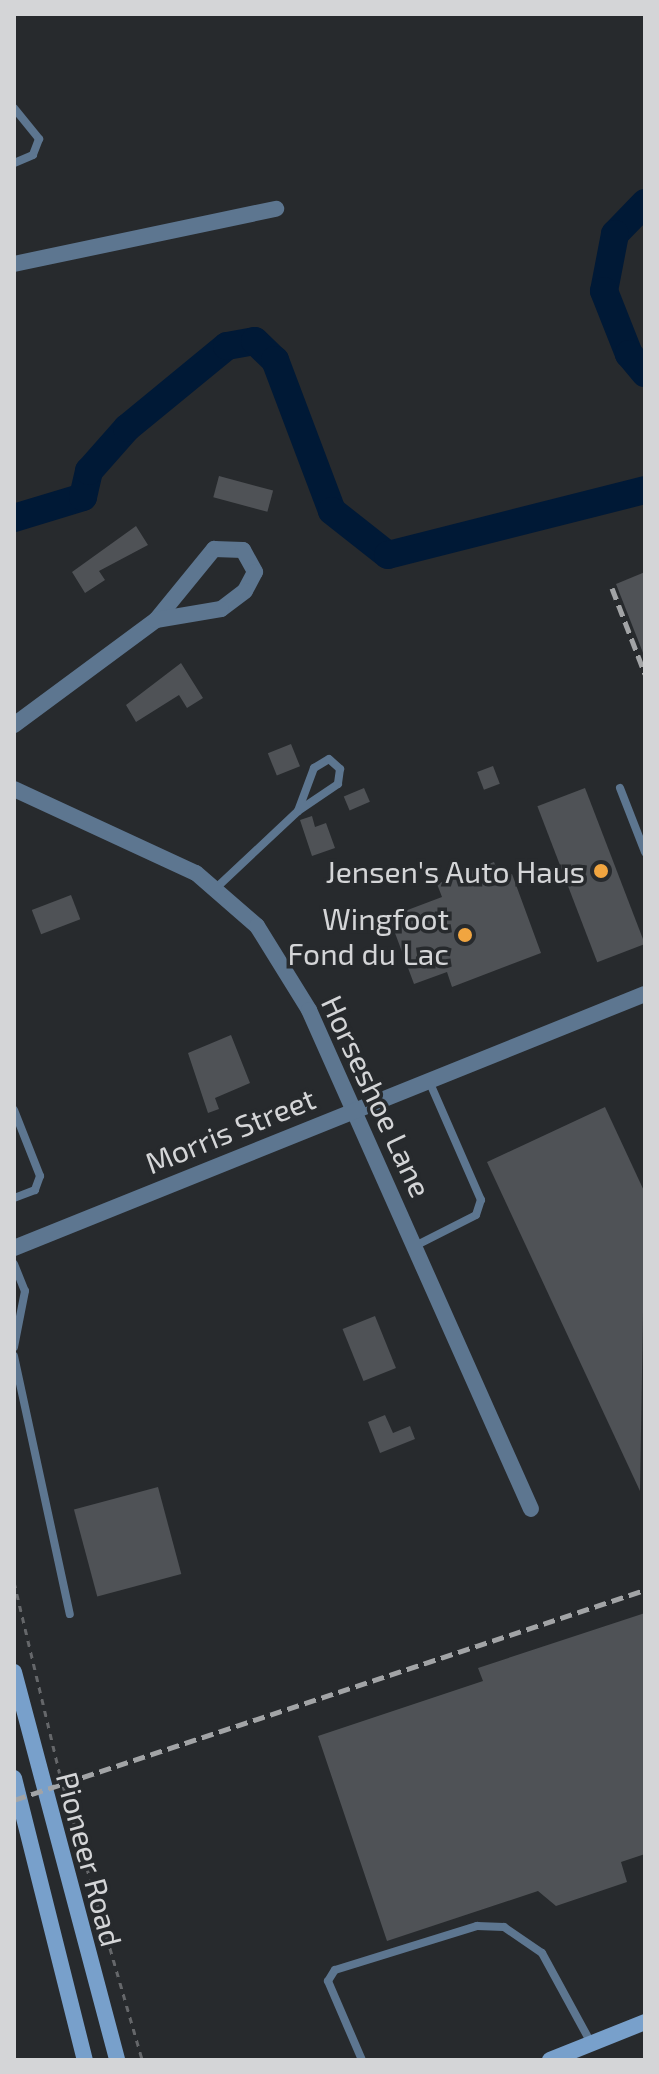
<!DOCTYPE html>
<html>
<head>
<meta charset="utf-8">
<style>
	body { margin:0 }
	#map { position:relative; width:659px; height:2074px; overflow:hidden; background:#272a2d; font-family:"Exo 2",sans-serif }
	div>[style] { position:absolute }
	.river>* { height:28px; margin:-14px; padding:0 14px; transform-origin:14px; border-radius:14px; background:#001936 }
	.building>* { inset:0; background:#4f5256; transform-origin:0 0 }
	.path>* { height:3px; margin-top:-1.5px; transform-origin:0; background:repeating-linear-gradient(90deg,#65676a 0 6px,transparent 0 12px) }
	.lane>* { height:8px; margin:-4px; padding:0 4px; transform-origin:4px; border-radius:4px; background:#5d7690 }
	.street>* { height:16px; margin:-8px; padding:0 8px; transform-origin:8px; border-radius:8px; background:#5d7690 }
	.secondary>* { height:16px; margin:-8px; padding:0 8px; transform-origin:8px; border-radius:8px; background:#78a0cb }
	.rail>* { height:5px; margin-top:-2.5px; transform-origin:0; background:repeating-linear-gradient(90deg,#a2a4a6 0 12px,transparent 0 18px) }
	.dots>* { width:22px; height:22px; translate:-50% -50%; box-sizing:border-box; border:4px solid #272a2d; border-radius:50% }
	span { translate:-50% -50%; white-space:nowrap; text-align:center; line-height:1.15; -webkit-text-stroke:7px #272a2d; paint-order:stroke }
	.poi-label { font-size:30px; color:#d4d5d7 }
	.right { translate:-100% -50%; text-align:right }
	.street-label { font-size:30px; color:#d4d5d7 }
	.frame { position:absolute; inset:0; border:16px solid #d4d5d7; pointer-events:none }
</style>
</head>
<body>
<div id="map">
	<div class="river">
		<div style="left:645px;top:203px;width:43px;rotate:134.1deg"></div>
		<div style="left:615px;top:234px;width:58px;rotate:100.9deg"></div>
		<div style="left:604px;top:291px;width:68px;rotate:68.4deg"></div>
		<div style="left:629px;top:354px;width:25px;rotate:50deg"></div>
		<div style="left:14px;top:518px;width:72px;rotate:-16.9deg"></div>
		<div style="left:83px;top:497px;width:27px;rotate:-77deg"></div>
		<div style="left:89px;top:471px;width:57px;rotate:-48.5deg"></div>
		<div style="left:127px;top:428px;width:129px;rotate:-39.4deg"></div>
		<div style="left:227px;top:346px;width:28px;rotate:-10deg"></div>
		<div style="left:255px;top:341px;width:28px;rotate:44deg"></div>
		<div style="left:275px;top:360px;width:161px;rotate:69.3deg"></div>
		<div style="left:332px;top:511px;width:71px;rotate:38.2deg"></div>
		<div style="left:388px;top:555px;width:265px;rotate:-14.2deg"></div>
	</div>
	<div class="building">
		<div style="left:219px;top:476px;width:56px;height:22px;rotate:15deg"></div>
		<div style="clip-path:polygon(136px 526px,148px 545px,99px 571px,105px 580px,85px 593px,72px 572px)"></div>
		<div style="clip-path:polygon(645px 572px,645px 658px,616px 584px)"></div>
		<div style="clip-path:polygon(181px 663px,203px 698px,187px 708px,179px 695px,136px 722px,126px 705px)"></div>
		<div style="left:291px;top:744px;width:24px;height:25px;rotate:68deg"></div>
		<div style="left:493px;top:766px;width:19px;height:17px;rotate:69deg"></div>
		<div style="left:364px;top:788px;width:15px;height:22px;rotate:67deg"></div>
		<div style="left:585px;top:788px;width:167px;height:51px;rotate:69deg"></div>
		<div style="clip-path:polygon(312px 816px,315px 827px,326px 823px,335px 848px,312px 856px,300px 820px)"></div>
		<div style="clip-path:polygon(494px 862px,501px 878px,512px 874px,541px 953px,452px 987px,447px 972px,414px 984px,389px 917px,442px 897px,437px 884px)"></div>
		<div style="left:71px;top:895px;width:26px;height:42px;rotate:69deg"></div>
		<div style="clip-path:polygon(231px 1035px,250px 1083px,215px 1098px,219px 1109px,208px 1113px,188px 1053px)"></div>
		<div style="clip-path:polygon(605px 1107px,645px 1193px,640px 1491px,487px 1162px)"></div>
		<div style="left:375px;top:1316px;width:56px;height:35px;rotate:68deg"></div>
		<div style="clip-path:polygon(385px 1415px,393px 1433px,410px 1426px,415px 1439px,380px 1453px,368px 1422px)"></div>
		<div style="left:158px;top:1487px;width:90px;height:87px;rotate:75deg"></div>
		<div style="clip-path:polygon(645px 1613px,645px 1854px,621px 1862px,627px 1882px,556px 1906px,538px 1891px,387px 1941px,318px 1736px,483px 1681px,478px 1668px)"></div>
	</div>
	<div class="path">
		<div style="left:14px;top:1582px;width:198px;rotate:76.6deg"></div>
		<div style="left:60px;top:1775px;width:297px;rotate:73.9deg"></div>
	</div>
	<div class="lane">
		<div style="left:14px;top:108px;width:40px;rotate:51deg"></div>
		<div style="left:39px;top:139px;width:17px;rotate:111deg"></div>
		<div style="left:33px;top:155px;width:21px;rotate:157deg"></div>
		<div style="left:620px;top:788px;width:69px;rotate:68.7deg"></div>
		<div style="left:215px;top:889px;width:114px;rotate:-43.2deg"></div>
		<div style="left:298px;top:811px;width:46px;rotate:-69.6deg"></div>
		<div style="left:314px;top:768px;width:17px;rotate:-31deg"></div>
		<div style="left:329px;top:759px;width:15px;rotate:42deg"></div>
		<div style="left:340px;top:769px;width:15px;rotate:98deg"></div>
		<div style="left:338px;top:784px;width:48px;rotate:146deg"></div>
		<div style="left:14px;top:1110px;width:71px;rotate:68.5deg"></div>
		<div style="left:40px;top:1176px;width:15px;rotate:110deg"></div>
		<div style="left:35px;top:1190px;width:22px;rotate:159deg"></div>
		<div style="left:415px;top:1246px;width:68px;rotate:-26.9deg"></div>
		<div style="left:476px;top:1215px;width:16px;rotate:-72deg"></div>
		<div style="left:481px;top:1200px;width:130px;rotate:-113.6deg"></div>
		<div style="left:14px;top:1264px;width:29px;rotate:68deg"></div>
		<div style="left:25px;top:1291px;width:57px;rotate:101.1deg"></div>
		<div style="left:14px;top:1356px;width:264px;rotate:77.8deg"></div>
		<div style="left:362px;top:2060px;width:86px;rotate:-113.3deg"></div>
		<div style="left:328px;top:1981px;width:13px;rotate:-58deg"></div>
		<div style="left:335px;top:1970px;width:149px;rotate:-17.2deg"></div>
		<div style="left:477px;top:1926px;width:27px;rotate:2deg"></div>
		<div style="left:504px;top:1927px;width:46px;rotate:34.4deg"></div>
		<div style="left:542px;top:1953px;width:102px;rotate:61.4deg"></div>
	</div>
	<div class="street">
		<div style="left:14px;top:264px;width:268px;rotate:-11.9deg"></div>
		<div style="left:14px;top:725px;width:177px;rotate:-36.5deg"></div>
		<div style="left:156px;top:620px;width:92px;rotate:-50.8deg"></div>
		<div style="left:214px;top:549px;width:29px;rotate:2deg"></div>
		<div style="left:243px;top:550px;width:25px;rotate:61deg"></div>
		<div style="left:255px;top:572px;width:21px;rotate:118deg"></div>
		<div style="left:245px;top:591px;width:30px;rotate:143deg"></div>
		<div style="left:221px;top:609px;width:66px;rotate:170.4deg"></div>
		<div style="left:14px;top:789px;width:200px;rotate:24.8deg"></div>
		<div style="left:196px;top:873px;width:81px;rotate:41deg"></div>
		<div style="left:257px;top:926px;width:99px;rotate:58.2deg"></div>
		<div style="left:309px;top:1010px;width:546px;rotate:66.02deg"></div>
		<div style="left:14px;top:1248px;width:680px;rotate:-21.93deg"></div>
	</div>
	<div class="secondary">
		<div style="left:14px;top:1672px;width:401px;rotate:75.1deg"></div>
		<div style="left:14px;top:1778px;width:291px;rotate:75.9deg"></div>
		<div style="left:550px;top:2060px;width:102px;rotate:-21.8deg"></div>
	</div>
	<div class="rail">
		<div style="left:612px;top:588px;width:92px;rotate:69deg"></div>
		<div style="left:14px;top:1800px;width:665px;rotate:-18.41deg"></div>
	</div>
	<div class="dots">
		<div style="left:601px;top:871px;background:#f1a540"></div>
		<div style="left:465px;top:935px;background:#f1a540"></div>
	</div>
	<div class="poi-label">
		<span class="right" style="left:585px;top:871px">Jensen's Auto Haus</span>
		<span class="right" style="left:449px;top:935px">Wingfoot<br>Fond du Lac</span>
	</div>
	<div class="street-label">
		<span style="left:377px;top:1096px;rotate:65deg">Horseshoe Lane</span>
		<span style="left:230px;top:1130px;rotate:-22deg">Morris Street</span>
		<span style="left:90px;top:1859px;rotate:75deg">Pioneer Road</span>
	</div>
	<div class="frame"></div>
</div>
</body>
</html>
